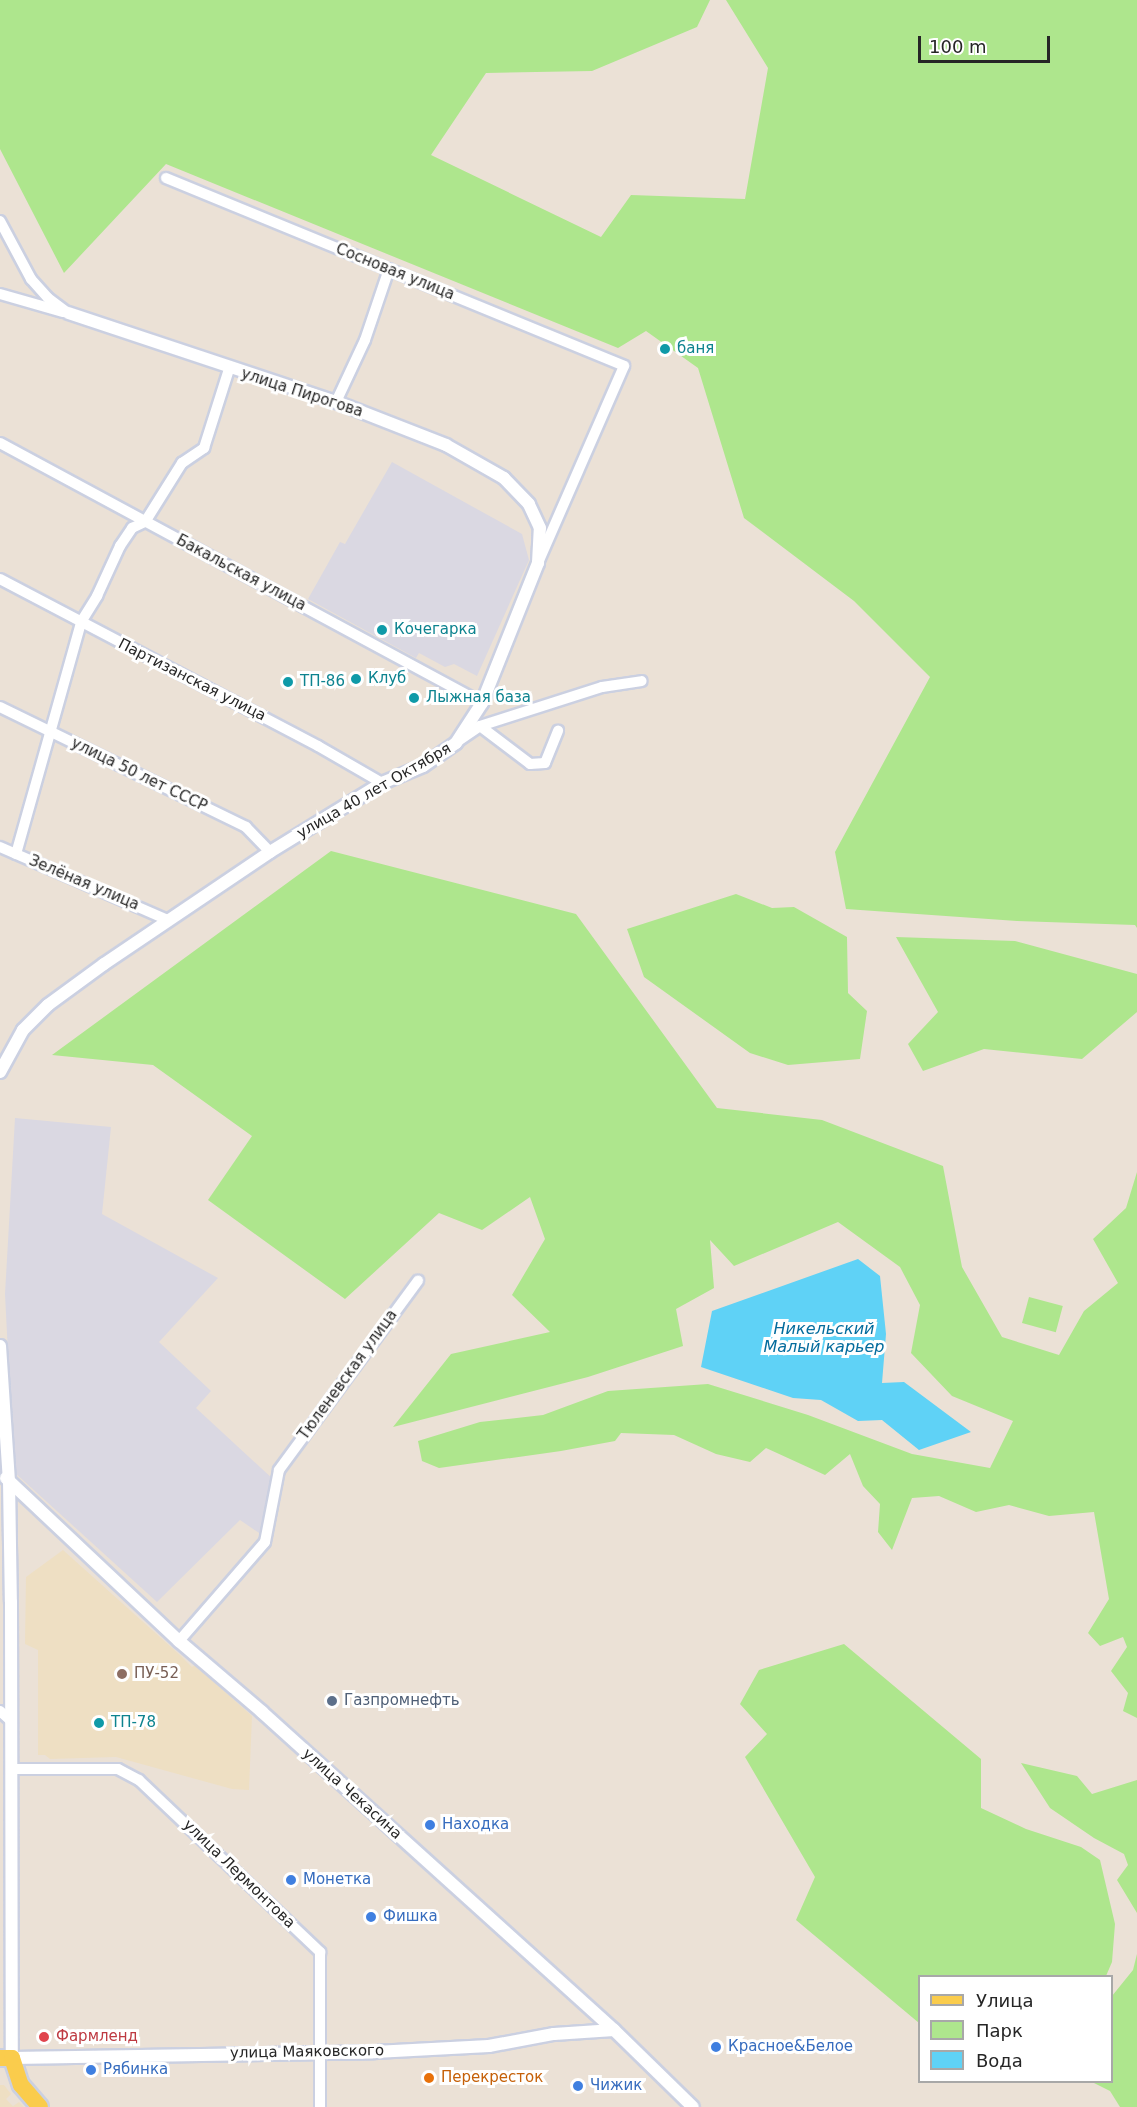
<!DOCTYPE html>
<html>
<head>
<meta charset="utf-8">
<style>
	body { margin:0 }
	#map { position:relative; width:1137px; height:2107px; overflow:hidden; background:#ebe1d6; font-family:"DejaVu Sans",sans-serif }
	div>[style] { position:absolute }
	.industrial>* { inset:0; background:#dad8e2 }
	.education>* { inset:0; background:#eedfc3 }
	.green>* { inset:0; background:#aee68d; transform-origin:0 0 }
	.water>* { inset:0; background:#5fd2f6 }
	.roads { filter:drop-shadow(2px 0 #cbd0e1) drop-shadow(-2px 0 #cbd0e1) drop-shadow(0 2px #cbd0e1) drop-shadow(0 -2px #cbd0e1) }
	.minor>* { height:10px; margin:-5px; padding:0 5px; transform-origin:5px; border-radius:5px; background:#fff }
	.tertiary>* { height:12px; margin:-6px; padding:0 6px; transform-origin:6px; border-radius:6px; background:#fff }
	.primary>* { height:16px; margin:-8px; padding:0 8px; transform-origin:8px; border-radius:8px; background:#facc4c }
	.dots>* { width:16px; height:16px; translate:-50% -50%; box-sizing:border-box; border:3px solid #fff; border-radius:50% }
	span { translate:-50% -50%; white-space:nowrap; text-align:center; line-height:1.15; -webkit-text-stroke:6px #fff; paint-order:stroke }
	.street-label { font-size:15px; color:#262626 }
	.culture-label { font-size:15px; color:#0d838f }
	.left { translate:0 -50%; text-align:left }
	.education-label { font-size:15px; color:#785e54 }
	.service-label { font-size:15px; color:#4e5e75 }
	.shop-label { font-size:15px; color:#366cbe }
	.health-label { font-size:15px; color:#be3a42 }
	.food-label { font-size:15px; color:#c56008 }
	.water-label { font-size:16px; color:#046c9d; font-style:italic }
	.legend { position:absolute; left:918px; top:1975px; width:195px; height:108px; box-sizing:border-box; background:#fff; border:2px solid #a8a8a8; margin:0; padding:8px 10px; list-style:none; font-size:18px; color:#262626 }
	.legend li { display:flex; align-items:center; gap:12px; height:30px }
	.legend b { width:30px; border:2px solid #a8a8a8 }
	.scale { position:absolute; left:918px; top:36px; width:132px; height:27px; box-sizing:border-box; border:3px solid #262626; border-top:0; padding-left:8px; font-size:18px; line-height:21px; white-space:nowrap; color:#262626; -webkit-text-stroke:4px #fff; paint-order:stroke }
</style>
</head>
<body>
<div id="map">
	<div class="industrial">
		<div style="clip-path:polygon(392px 462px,522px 534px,529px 560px,477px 676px,454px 664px,445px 667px,419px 653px,416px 658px,308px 599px,340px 542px,345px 544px)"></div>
		<div style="clip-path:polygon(15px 1118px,111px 1127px,102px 1214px,218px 1278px,159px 1342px,211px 1391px,196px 1408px,274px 1480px,266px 1507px,272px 1524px,262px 1535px,240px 1520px,157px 1602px,14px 1472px,5px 1294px)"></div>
	</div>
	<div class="education">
		<div style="clip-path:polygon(63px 1550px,181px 1656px,192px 1667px,195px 1665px,252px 1716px,249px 1790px,232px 1789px,116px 1757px,50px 1759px,45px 1755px,38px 1755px,38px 1650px,25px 1644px,26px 1577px)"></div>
		<div style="clip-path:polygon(0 2085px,4px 2085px,11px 2094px,6px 2099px,13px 2106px,19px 2102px,24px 2107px,0 2107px)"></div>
	</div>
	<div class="green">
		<div style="clip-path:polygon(0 0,710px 0,697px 27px,592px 71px,486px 73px,431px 155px,601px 237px,631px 195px,745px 199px,768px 68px,726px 0,1137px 0,1137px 928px,1135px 925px,1017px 921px,846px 909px,835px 852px,930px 677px,854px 601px,744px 518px,698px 368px,646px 331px,618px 348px,166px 164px,64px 273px,0 149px)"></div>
		<div style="clip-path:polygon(331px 851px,576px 914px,717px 1108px,822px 1120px,943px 1166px,962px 1267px,1002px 1337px,1059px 1355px,1084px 1311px,1118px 1283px,1093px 1239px,1126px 1208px,1137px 1172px,1137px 1718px,1123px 1711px,1128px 1693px,1111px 1671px,1127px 1647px,1123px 1637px,1100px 1646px,1088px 1633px,1109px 1599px,1094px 1512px,1049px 1516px,1009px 1505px,976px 1512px,939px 1496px,912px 1498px,892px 1550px,878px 1532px,880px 1504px,863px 1486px,850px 1454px,825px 1475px,766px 1448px,750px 1462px,716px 1454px,674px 1435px,621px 1433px,615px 1441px,561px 1451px,439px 1468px,422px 1461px,418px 1441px,480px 1422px,543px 1415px,608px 1391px,708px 1384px,808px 1415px,912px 1454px,990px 1468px,1013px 1421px,952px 1396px,911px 1353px,920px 1305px,900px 1267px,838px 1222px,734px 1266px,710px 1240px,714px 1288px,676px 1309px,683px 1346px,588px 1377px,393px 1427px,451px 1354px,550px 1332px,512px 1295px,545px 1239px,530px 1197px,482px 1230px,439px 1213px,345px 1299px,208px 1200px,252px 1136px,153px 1065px,52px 1055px)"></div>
		<div style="clip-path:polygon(736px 894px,772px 908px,794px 907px,847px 937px,848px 993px,867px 1011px,860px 1059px,788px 1065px,750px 1053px,644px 977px,627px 929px)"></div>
		<div style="clip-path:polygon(896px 937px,1015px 941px,1137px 974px,1137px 1012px,1082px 1059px,984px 1049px,923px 1071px,908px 1044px,938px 1012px)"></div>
		<div style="left:1029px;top:1297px;width:35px;height:27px;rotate:15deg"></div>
		<div style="clip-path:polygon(844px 1644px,981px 1759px,981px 1808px,1026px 1829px,1081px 1847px,1100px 1860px,1115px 1924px,1112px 1962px,1106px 1976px,920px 1976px,919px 2023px,796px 1920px,815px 1877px,745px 1757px,767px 1734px,740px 1704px,759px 1670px)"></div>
		<div style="clip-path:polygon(1021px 1763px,1077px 1776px,1092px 1794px,1137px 1780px,1137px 1913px,1117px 1880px,1128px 1865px,1124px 1854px,1094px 1838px,1050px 1808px)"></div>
		<div style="clip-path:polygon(1137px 1954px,1137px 2107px,1120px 2107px,1110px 2091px,1092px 2082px,1112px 2082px,1112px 1996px,1133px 1970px)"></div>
	</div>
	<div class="water">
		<div style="clip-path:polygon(858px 1259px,880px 1276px,886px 1334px,882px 1383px,904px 1382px,971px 1432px,919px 1450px,882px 1420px,858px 1421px,821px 1400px,793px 1398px,701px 1367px,712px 1311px)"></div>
	</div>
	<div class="roads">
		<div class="minor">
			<div style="left:166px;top:178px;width:495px;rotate:22.3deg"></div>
			<div style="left:624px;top:366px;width:213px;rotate:113.6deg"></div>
			<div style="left:0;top:221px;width:66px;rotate:61.9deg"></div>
			<div style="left:31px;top:279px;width:25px;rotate:48deg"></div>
			<div style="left:48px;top:298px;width:25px;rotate:37deg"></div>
			<div style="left:0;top:294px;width:66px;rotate:15.9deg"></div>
			<div style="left:336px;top:402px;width:68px;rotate:-64.9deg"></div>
			<div style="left:365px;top:340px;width:75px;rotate:-71.3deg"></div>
			<div style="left:0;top:443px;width:548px;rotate:28.34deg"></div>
			<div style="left:0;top:579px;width:359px;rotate:27.7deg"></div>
			<div style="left:318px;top:746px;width:74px;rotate:30deg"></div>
			<div style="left:0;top:707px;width:274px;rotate:26deg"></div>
			<div style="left:246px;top:827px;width:35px;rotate:46deg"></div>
			<div style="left:480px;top:726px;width:63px;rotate:37.2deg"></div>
			<div style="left:530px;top:764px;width:15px;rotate:-4deg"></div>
			<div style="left:545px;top:763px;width:35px;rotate:-68deg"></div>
			<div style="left:458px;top:741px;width:27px;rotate:-34deg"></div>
			<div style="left:480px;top:726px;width:128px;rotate:-17.7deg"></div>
			<div style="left:602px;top:687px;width:40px;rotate:-8.5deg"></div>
			<div style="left:0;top:847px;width:183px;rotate:23.5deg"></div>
			<div style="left:16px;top:854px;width:241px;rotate:-74.3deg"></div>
			<div style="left:81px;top:622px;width:31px;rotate:-58deg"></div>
			<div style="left:97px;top:596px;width:55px;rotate:-65.3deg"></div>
			<div style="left:120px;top:546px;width:22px;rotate:-56deg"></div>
			<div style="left:132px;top:528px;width:14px;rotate:-25deg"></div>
			<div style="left:145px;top:522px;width:70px;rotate:-57.9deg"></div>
			<div style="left:182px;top:463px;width:27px;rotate:-34deg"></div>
			<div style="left:204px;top:448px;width:83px;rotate:-72.4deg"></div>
			<div style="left:179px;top:1641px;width:131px;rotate:-49deg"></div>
			<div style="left:265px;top:1542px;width:73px;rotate:-79deg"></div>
			<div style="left:279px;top:1470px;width:235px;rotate:-53.7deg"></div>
			<div style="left:0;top:1711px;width:15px;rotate:42deg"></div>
			<div style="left:11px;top:1769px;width:107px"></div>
			<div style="left:118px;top:1769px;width:24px;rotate:28deg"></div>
			<div style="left:139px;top:1780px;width:250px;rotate:43.5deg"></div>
			<div style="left:320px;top:1952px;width:155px;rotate:90deg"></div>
		</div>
		<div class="tertiary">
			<div style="left:0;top:1072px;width:48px;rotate:-61.3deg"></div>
			<div style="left:23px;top:1030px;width:35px;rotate:-45deg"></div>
			<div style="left:48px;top:1005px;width:69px;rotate:-36.2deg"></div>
			<div style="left:104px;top:964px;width:200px;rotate:-34deg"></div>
			<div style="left:270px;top:852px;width:132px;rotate:-31.6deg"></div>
			<div style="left:382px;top:783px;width:44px;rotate:-22.5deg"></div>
			<div style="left:423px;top:766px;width:40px;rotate:-34.9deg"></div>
			<div style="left:456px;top:743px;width:48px;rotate:-57deg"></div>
			<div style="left:482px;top:703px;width:151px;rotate:-68.2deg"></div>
			<div style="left:538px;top:563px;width:35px;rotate:-87deg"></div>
			<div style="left:540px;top:528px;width:26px;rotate:-115deg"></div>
			<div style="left:529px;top:504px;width:36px;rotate:-134deg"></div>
			<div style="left:504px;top:478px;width:67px;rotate:-150.4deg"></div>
			<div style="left:446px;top:445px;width:118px;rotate:-158.6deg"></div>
			<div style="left:336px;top:402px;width:282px;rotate:-161.6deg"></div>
			<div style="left:0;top:1346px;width:135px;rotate:86.2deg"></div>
			<div style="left:9px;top:1481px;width:121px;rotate:89.1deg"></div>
			<div style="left:11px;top:1602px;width:456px;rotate:89.9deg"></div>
			<div style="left:12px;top:2058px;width:363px;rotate:-0.9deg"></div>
			<div style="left:375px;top:2052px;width:114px;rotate:-3deg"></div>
			<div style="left:489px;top:2046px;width:66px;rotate:-10.5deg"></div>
			<div style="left:554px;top:2034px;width:60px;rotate:-3.8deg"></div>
			<div style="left:6px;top:1478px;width:238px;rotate:43.3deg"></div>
			<div style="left:179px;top:1641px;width:109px;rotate:40.5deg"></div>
			<div style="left:262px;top:1712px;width:474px;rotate:42.1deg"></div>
			<div style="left:614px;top:2030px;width:110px;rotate:44.3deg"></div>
		</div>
		<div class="primary">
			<div style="left:0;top:2058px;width:12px"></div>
			<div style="left:12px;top:2058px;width:28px;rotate:72deg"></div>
			<div style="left:21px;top:2085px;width:29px;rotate:49deg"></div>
		</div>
	</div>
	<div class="dots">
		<div style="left:665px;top:349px;background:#0f9aa8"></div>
		<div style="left:382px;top:630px;background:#0f9aa8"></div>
		<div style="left:356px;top:679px;background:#0f9aa8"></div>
		<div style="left:288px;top:682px;background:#0f9aa8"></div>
		<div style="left:414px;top:698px;background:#0f9aa8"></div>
		<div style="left:122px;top:1674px;background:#8d6e63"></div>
		<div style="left:332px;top:1701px;background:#5c6f8a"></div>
		<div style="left:99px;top:1723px;background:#0f9aa8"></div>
		<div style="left:430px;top:1825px;background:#3f7fe0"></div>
		<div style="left:291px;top:1880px;background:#3f7fe0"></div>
		<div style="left:371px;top:1917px;background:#3f7fe0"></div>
		<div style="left:44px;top:2037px;background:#e0444e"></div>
		<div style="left:716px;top:2047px;background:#3f7fe0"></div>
		<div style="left:91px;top:2070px;background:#3f7fe0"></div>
		<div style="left:429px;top:2078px;background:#e8710a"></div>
		<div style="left:578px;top:2086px;background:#3f7fe0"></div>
	</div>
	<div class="street-label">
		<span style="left:395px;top:272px;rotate:22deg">Сосновая улица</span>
		<span style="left:302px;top:393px;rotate:18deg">улица Пирогова</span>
		<span style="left:241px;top:573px;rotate:28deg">Бакальская улица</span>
		<span style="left:192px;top:680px;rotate:27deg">Партизанская улица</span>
		<span style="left:139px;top:775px;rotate:26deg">улица 50 лет СССР</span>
		<span style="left:374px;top:791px;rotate:-30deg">улица 40 лет Октября</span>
		<span style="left:84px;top:883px;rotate:23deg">Зелёная улица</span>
		<span style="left:348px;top:1375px;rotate:-54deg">Тюленевская улица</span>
		<span style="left:352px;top:1794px;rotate:42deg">улица Чекасина</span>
		<span style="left:239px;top:1874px;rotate:44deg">улица Лермонтова</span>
		<span style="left:307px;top:2052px;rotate:-1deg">улица Маяковского</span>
	</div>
	<div class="culture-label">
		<span class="left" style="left:677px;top:349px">баня</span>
		<span class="left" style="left:394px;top:630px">Кочегарка</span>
		<span class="left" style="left:368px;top:679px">Клуб</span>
		<span class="left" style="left:300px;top:682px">ТП-86</span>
		<span class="left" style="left:426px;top:698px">Лыжная база</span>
		<span class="left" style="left:111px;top:1723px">ТП-78</span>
	</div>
	<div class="education-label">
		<span class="left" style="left:134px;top:1674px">ПУ-52</span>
	</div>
	<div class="service-label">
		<span class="left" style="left:344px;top:1701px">Газпромнефть</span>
	</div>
	<div class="shop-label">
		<span class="left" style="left:442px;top:1825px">Находка</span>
		<span class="left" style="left:303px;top:1880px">Монетка</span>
		<span class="left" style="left:383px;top:1917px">Фишка</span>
		<span class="left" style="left:728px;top:2047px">Красное&amp;Белое</span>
		<span class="left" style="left:103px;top:2070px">Рябинка</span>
		<span class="left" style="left:590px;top:2086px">Чижик</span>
	</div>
	<div class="health-label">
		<span class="left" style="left:56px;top:2037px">Фармленд</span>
	</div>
	<div class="food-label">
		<span class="left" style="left:441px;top:2078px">Перекресток</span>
	</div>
	<div class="water-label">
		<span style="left:824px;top:1338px">Никельский<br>Малый карьер</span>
	</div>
	<ul class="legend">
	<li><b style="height:8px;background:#facc4c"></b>Улица</li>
	<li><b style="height:16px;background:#aee68d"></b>Парк</li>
	<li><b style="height:16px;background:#5fd2f6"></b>Вода</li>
	</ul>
	<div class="scale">100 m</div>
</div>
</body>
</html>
